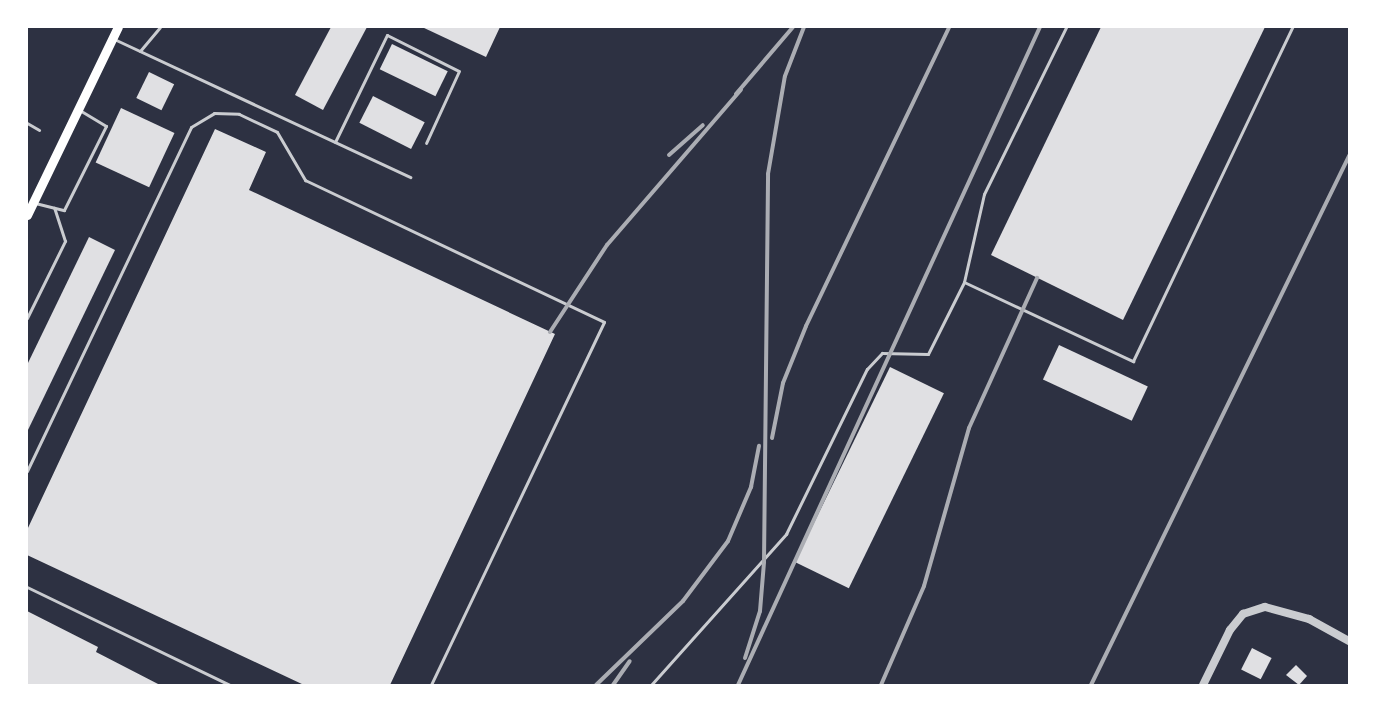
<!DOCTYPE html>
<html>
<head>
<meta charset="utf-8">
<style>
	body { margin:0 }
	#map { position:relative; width:1376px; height:712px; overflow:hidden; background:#2d3142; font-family:"Source Sans 3",sans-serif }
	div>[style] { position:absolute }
	.building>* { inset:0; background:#e0e0e3; transform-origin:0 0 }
	.service>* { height:3px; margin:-1.5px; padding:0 1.5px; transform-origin:1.5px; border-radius:1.5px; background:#caccd0 }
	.tertiary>* { height:8px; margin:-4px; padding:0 4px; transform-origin:4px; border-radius:4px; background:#caccd0 }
	.secondary>* { height:9px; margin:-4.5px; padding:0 4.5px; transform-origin:4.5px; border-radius:4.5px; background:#fff }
	.rail>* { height:4px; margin:-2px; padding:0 2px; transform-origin:2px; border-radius:2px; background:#abadb3 }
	span { translate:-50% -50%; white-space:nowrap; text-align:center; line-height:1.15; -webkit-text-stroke:5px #fff; paint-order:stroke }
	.frame { position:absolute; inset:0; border:28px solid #fff; pointer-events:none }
</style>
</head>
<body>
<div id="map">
	<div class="building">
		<div style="clip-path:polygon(331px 27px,367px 27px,323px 110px,295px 95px)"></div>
		<div style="clip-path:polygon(422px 27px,500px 27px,486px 57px)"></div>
		<div style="clip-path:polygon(1101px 27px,1265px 27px,1123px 320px,991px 255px)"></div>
		<div style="left:392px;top:44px;width:62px;height:28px;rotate:26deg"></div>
		<div style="left:149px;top:72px;width:28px;height:29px;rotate:26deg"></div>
		<div style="left:373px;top:96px;width:58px;height:30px;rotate:27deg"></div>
		<div style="left:121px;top:108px;width:59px;height:60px;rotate:25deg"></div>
		<div style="clip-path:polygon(215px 129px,266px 152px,249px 190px,555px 334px,390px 685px,304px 685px,27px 555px,27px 530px)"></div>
		<div style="clip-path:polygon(89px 237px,115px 250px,27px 432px,27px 365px)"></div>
		<div style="left:1059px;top:345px;width:98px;height:38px;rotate:25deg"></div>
		<div style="left:890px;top:367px;width:60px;height:217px;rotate:26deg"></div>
		<div style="clip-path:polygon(27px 611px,98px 647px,96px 652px,160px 685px,27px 685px)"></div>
		<div style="left:1252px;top:648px;width:22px;height:24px;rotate:27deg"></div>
		<div style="clip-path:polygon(1296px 665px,1307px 676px,1299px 685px,1286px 675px)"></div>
	</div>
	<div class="service">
		<div style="left:114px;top:39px;width:327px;rotate:25deg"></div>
		<div style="left:140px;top:51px;width:31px;rotate:-50deg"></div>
		<div style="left:27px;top:123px;width:14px;rotate:30deg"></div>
		<div style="left:335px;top:142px;width:119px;rotate:-64.1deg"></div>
		<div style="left:387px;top:35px;width:80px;rotate:26.6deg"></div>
		<div style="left:459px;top:71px;width:79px;rotate:114.6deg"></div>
		<div style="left:35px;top:203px;width:30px;rotate:14deg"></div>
		<div style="left:64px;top:210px;width:94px;rotate:-63.4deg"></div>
		<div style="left:106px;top:126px;width:31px;rotate:-149deg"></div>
		<div style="left:964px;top:282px;width:90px;rotate:-77.2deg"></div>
		<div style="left:984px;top:194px;width:186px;rotate:-63.8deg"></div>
		<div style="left:27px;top:318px;width:86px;rotate:-63.7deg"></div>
		<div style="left:65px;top:241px;width:35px;rotate:-108deg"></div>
		<div style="left:27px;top:471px;width:381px;rotate:-64.5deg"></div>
		<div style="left:191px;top:127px;width:27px;rotate:-31deg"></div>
		<div style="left:214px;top:113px;width:25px;rotate:2deg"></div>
		<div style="left:239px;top:114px;width:42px;rotate:25.3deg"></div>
		<div style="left:277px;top:132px;width:56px;rotate:59.7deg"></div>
		<div style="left:305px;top:180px;width:331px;rotate:25.4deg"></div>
		<div style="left:604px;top:322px;width:402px;rotate:115.5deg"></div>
		<div style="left:27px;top:587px;width:225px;rotate:25.8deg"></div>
		<div style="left:651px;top:685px;width:203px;rotate:-48.2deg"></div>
		<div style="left:786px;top:534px;width:184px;rotate:-63.9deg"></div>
		<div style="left:867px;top:369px;width:22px;rotate:-47deg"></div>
		<div style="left:882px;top:353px;width:46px;rotate:1.2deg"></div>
		<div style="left:928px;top:354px;width:80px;rotate:-63.4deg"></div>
		<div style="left:964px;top:282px;width:187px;rotate:25.1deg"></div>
		<div style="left:1133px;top:361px;width:370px;rotate:-64.5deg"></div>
	</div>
	<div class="tertiary">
		<div style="left:1203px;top:685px;width:61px;rotate:-63.9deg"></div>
		<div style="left:1230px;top:630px;width:21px;rotate:-51deg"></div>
		<div style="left:1243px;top:614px;width:23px;rotate:-18deg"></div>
		<div style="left:1265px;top:607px;width:46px;rotate:15.3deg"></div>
		<div style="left:1309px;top:619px;width:46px;rotate:28.8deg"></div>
	</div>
	<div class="secondary">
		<div style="left:27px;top:215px;width:209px;rotate:-64.2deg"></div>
	</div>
	<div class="rail">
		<div style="left:736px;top:94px;width:88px;rotate:-49.6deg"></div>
		<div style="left:669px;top:155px;width:45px;rotate:-41.4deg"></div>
		<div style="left:550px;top:332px;width:104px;rotate:-56.8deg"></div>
		<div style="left:607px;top:245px;width:205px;rotate:-49.2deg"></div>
		<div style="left:772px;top:438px;width:56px;rotate:-78.7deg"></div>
		<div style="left:783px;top:383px;width:61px;rotate:-68deg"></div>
		<div style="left:806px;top:326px;width:331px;rotate:-64.4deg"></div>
		<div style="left:745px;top:658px;width:49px;rotate:-72.3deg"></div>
		<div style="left:760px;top:611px;width:49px;rotate:-85.3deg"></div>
		<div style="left:764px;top:562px;width:388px;rotate:-89.4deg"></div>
		<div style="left:768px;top:174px;width:99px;rotate:-80.2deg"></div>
		<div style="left:785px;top:76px;width:53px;rotate:-68.8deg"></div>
		<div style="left:596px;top:685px;width:121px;rotate:-44deg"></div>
		<div style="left:683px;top:601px;width:75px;rotate:-53.1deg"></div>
		<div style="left:728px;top:541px;width:59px;rotate:-66.9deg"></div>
		<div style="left:751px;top:487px;width:42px;rotate:-79deg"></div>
		<div style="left:613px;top:685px;width:29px;rotate:-55deg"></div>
		<div style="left:738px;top:685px;width:724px;rotate:-65.35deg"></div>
		<div style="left:881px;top:685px;width:108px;rotate:-66.5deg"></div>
		<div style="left:924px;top:586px;width:164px;rotate:-74.1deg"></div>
		<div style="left:969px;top:428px;width:165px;rotate:-65.6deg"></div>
		<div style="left:1091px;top:685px;width:589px;rotate:-64deg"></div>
	</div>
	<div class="frame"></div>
</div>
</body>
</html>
